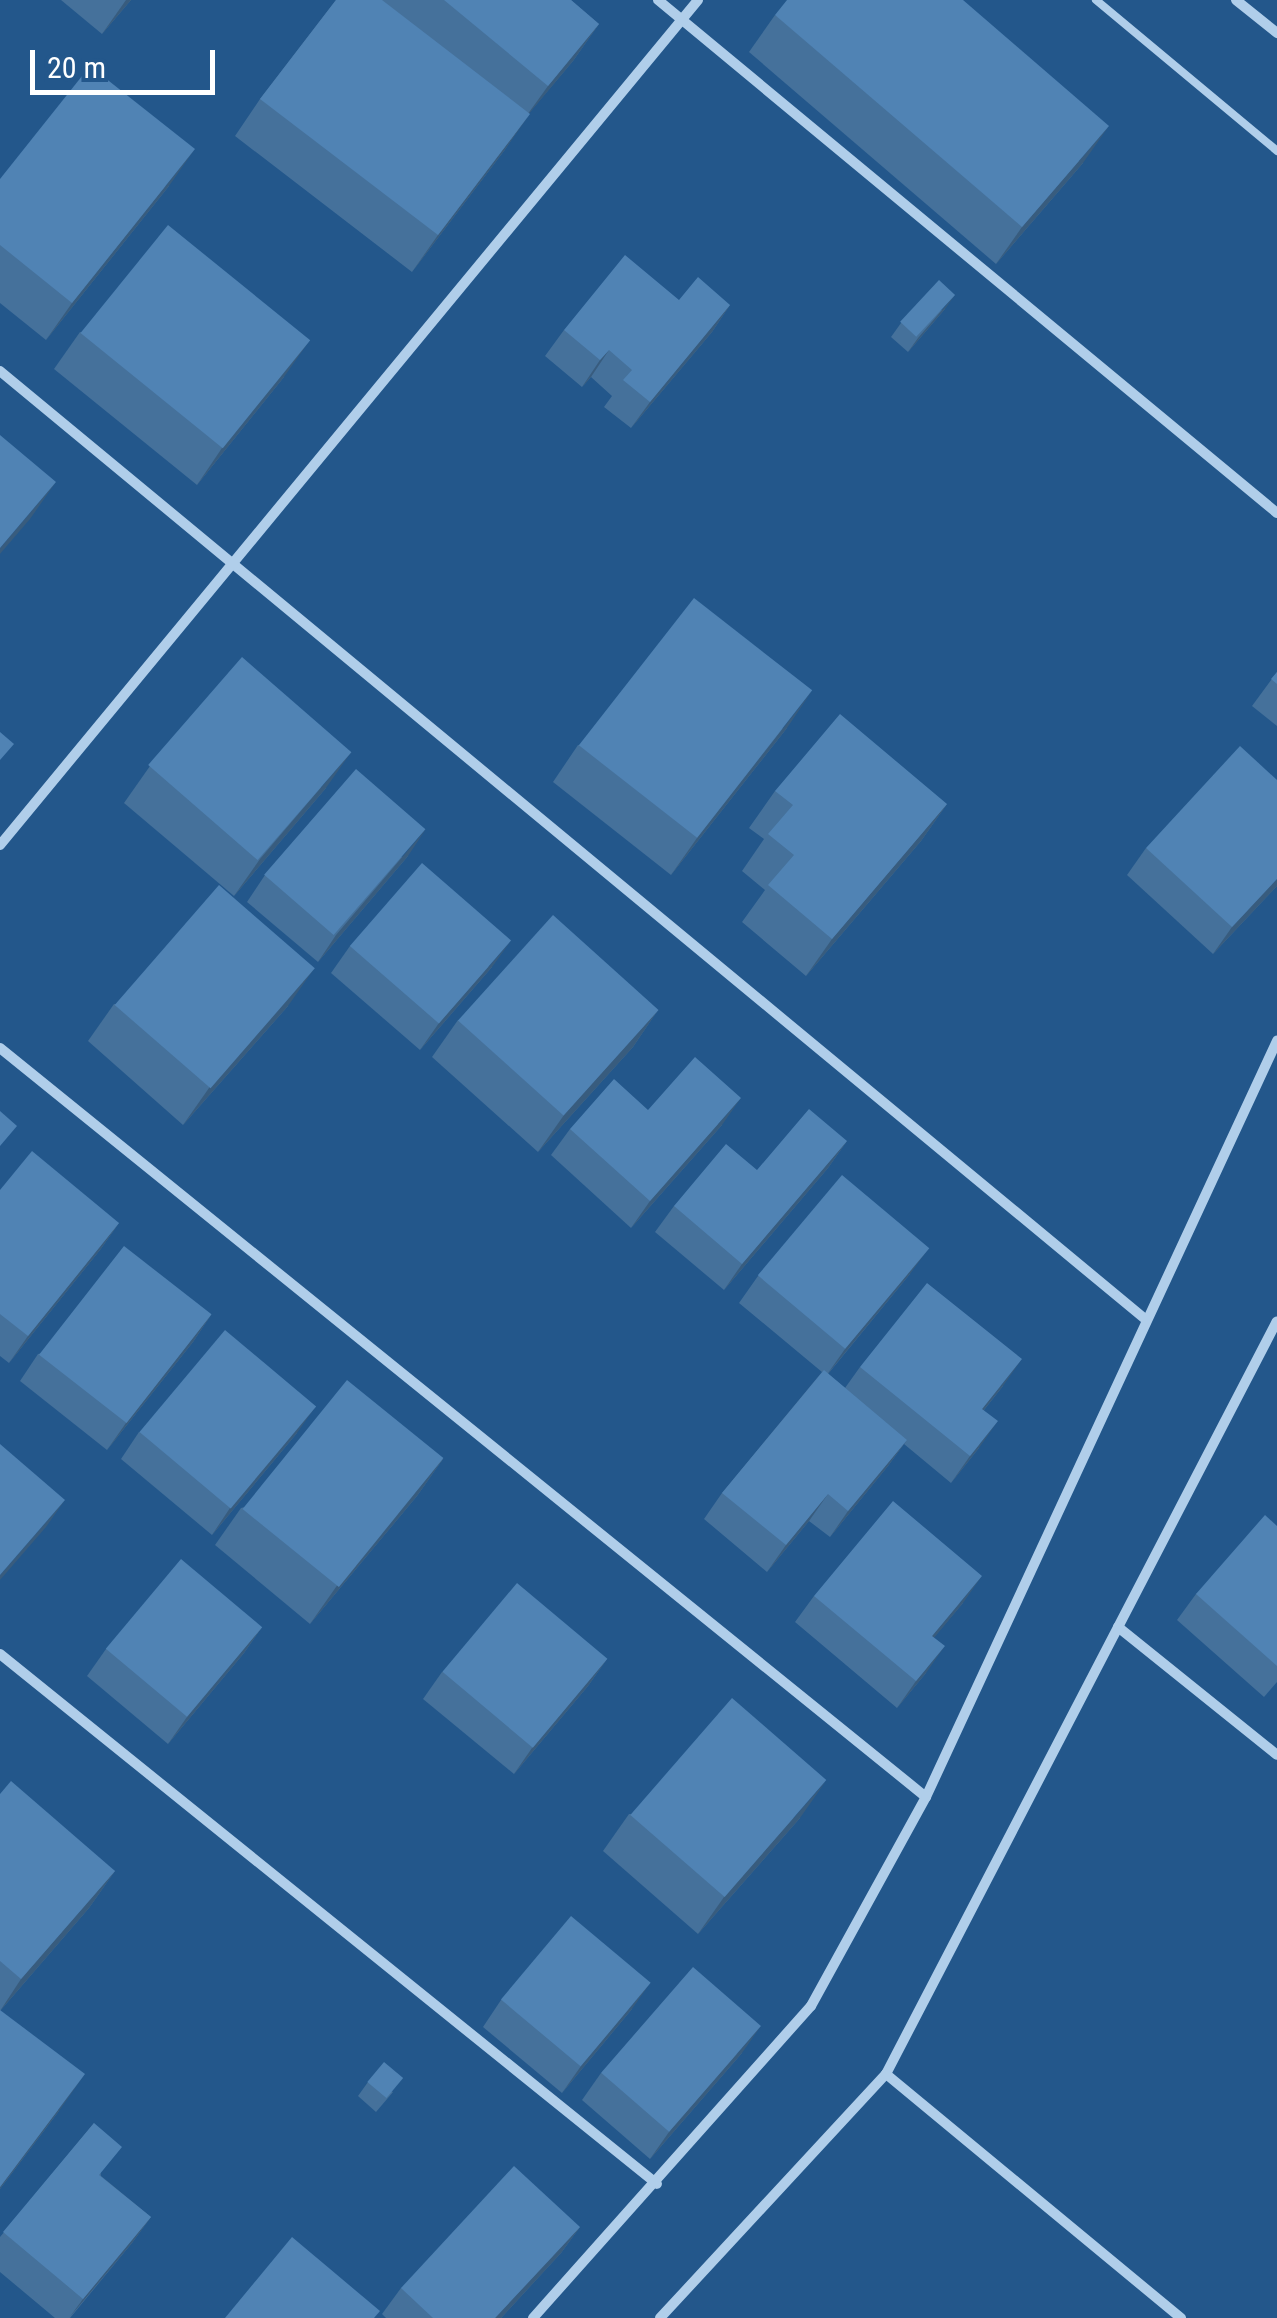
<!DOCTYPE html>
<html>
<head>
<meta charset="utf-8">
<style>
	body { margin:0 }
	#map { position:relative; width:1277px; height:2318px; overflow:hidden; background:#23578b; font-family:"Roboto Condensed",sans-serif }
	div>[style] { position:absolute }
	.lane>* { height:8px; margin:-4px; padding:0 4px; transform-origin:4px; border-radius:4px; background:#b0ceea }
	.street>* { height:10px; margin:-5px; padding:0 5px; transform-origin:5px; border-radius:5px; background:#b0ceea }
	.wall>* { inset:0; background:#45719b }
	.shaded-wall>* { inset:0; background:#385c7e }
	.building>* { inset:0; background:#5083b4; transform-origin:0 0 }
	span { translate:-50% -50%; white-space:nowrap; text-align:center; line-height:1.15; -webkit-text-stroke:10px #23578b; paint-order:stroke }
	.scale { position:absolute; left:30px; top:50px; width:185px; height:45px; box-sizing:border-box; border:5px solid #fff; border-top:0; padding-left:12px; font-size:30px; line-height:35px; white-space:nowrap; color:#fff; -webkit-text-stroke:8px #23578b; paint-order:stroke }
</style>
</head>
<body>
<div id="map">
	<div class="lane">
		<div style="left:1096px;top:0;width:236px;rotate:39.8deg"></div>
	</div>
	<div class="street">
		<div style="left:658px;top:0;width:804px;rotate:39.65deg"></div>
		<div style="left:1236px;top:0;width:53px;rotate:38.8deg"></div>
		<div style="left:0;top:371px;width:1487px;rotate:39.62deg"></div>
		<div style="left:0;top:845px;width:1096px;rotate:-50.44deg"></div>
		<div style="left:0;top:1048px;width:1191px;rotate:38.97deg"></div>
		<div style="left:1118px;top:1627px;width:204px;rotate:38.8deg"></div>
		<div style="left:0;top:1654px;width:844px;rotate:38.89deg"></div>
		<div style="left:886px;top:2074px;width:383px;rotate:39.6deg"></div>
		<div style="left:533px;top:2318px;width:418px;rotate:-48.3deg"></div>
		<div style="left:811px;top:2006px;width:239px;rotate:-61.2deg"></div>
		<div style="left:926px;top:1797px;width:834px;rotate:-65.1deg"></div>
		<div style="left:660px;top:2318px;width:333px;rotate:-47.2deg"></div>
		<div style="left:886px;top:2074px;width:848px;rotate:-62.56deg"></div>
	</div>
	<div class="wall">
		<div style="clip-path:polygon(61px 0,131px 0,102px 34px)"></div>
		<div style="clip-path:polygon(336px 0,571px 0,599px 24px,573px 61px,529px 113px,504px 151px,412px 272px,235px 136px,260px 99px)"></div>
		<div style="clip-path:polygon(775px 15px,1083px 163px,996px 264px,749px 52px)"></div>
		<div style="clip-path:polygon(0 179px,169px 186px,46px 340px,0 303px)"></div>
		<div style="clip-path:polygon(679px 300px,730px 305px,712px 332px,631px 428px,604px 407px,612px 396px,591px 377px,582px 387px,545px 356px,564px 330px)"></div>
		<div style="clip-path:polygon(945px 309px,908px 352px,891px 337px,901px 323px)"></div>
		<div style="clip-path:polygon(80px 332px,284px 377px,197px 485px,54px 369px)"></div>
		<div style="clip-path:polygon(1277px 672px,1277px 726px,1252px 706px)"></div>
		<div style="clip-path:polygon(787px 728px,671px 875px,553px 782px,578px 745px)"></div>
		<div style="clip-path:polygon(150px 766px,326px 788px,234px 896px,124px 803px)"></div>
		<div style="clip-path:polygon(775px 791px,947px 804px,921px 841px,806px 976px,742px 922px,765px 890px,742px 871px,764px 839px,749px 828px)"></div>
		<div style="clip-path:polygon(1146px 848px,1277px 886px,1213px 954px,1127px 875px)"></div>
		<div style="clip-path:polygon(408px 856px,318px 962px,247px 902px,265px 875px)"></div>
		<div style="clip-path:polygon(350px 946px,492px 967px,420px 1050px,331px 973px)"></div>
		<div style="clip-path:polygon(114px 1004px,288px 1006px,183px 1125px,88px 1041px)"></div>
		<div style="clip-path:polygon(658px 1010px,633px 1047px,538px 1152px,432px 1057px,458px 1020px)"></div>
		<div style="clip-path:polygon(648px 1110px,722px 1125px,631px 1228px,551px 1155px,570px 1129px)"></div>
		<div style="clip-path:polygon(847px 1141px,828px 1168px,724px 1290px,655px 1232px,674px 1206px)"></div>
		<div style="clip-path:polygon(0 1190px,119px 1223px,100px 1250px,9px 1363px,0 1356px)"></div>
		<div style="clip-path:polygon(910px 1274px,828px 1374px,845px 1388px,860px 1367px,1003px 1386px,984px 1410px,979px 1448px,951px 1483px,904px 1444px,888px 1466px,830px 1537px,809px 1521px,767px 1572px,704px 1519px,722px 1493px,822px 1372px,739px 1303px,758px 1276px)"></div>
		<div style="clip-path:polygon(211px 1315px,193px 1342px,107px 1450px,20px 1381px,38px 1354px)"></div>
		<div style="clip-path:polygon(139px 1432px,297px 1433px,212px 1535px,121px 1459px)"></div>
		<div style="clip-path:polygon(443px 1459px,417px 1496px,310px 1624px,215px 1545px,241px 1508px)"></div>
		<div style="clip-path:polygon(1277px 1526px,1277px 1682px,1264px 1697px,1177px 1620px,1196px 1594px)"></div>
		<div style="clip-path:polygon(814px 1596px,963px 1603px,934px 1637px,926px 1673px,897px 1708px,795px 1622px)"></div>
		<div style="clip-path:polygon(262px 1627px,244px 1653px,168px 1744px,87px 1676px,106px 1649px)"></div>
		<div style="clip-path:polygon(607px 1659px,588px 1686px,514px 1774px,423px 1699px,442px 1672px)"></div>
		<div style="clip-path:polygon(0 1794px,115px 1871px,89px 1908px,0 2011px,59px 2111px,0 2189px)"></div>
		<div style="clip-path:polygon(629px 1814px,800px 1818px,698px 1934px,603px 1851px)"></div>
		<div style="clip-path:polygon(501px 2000px,632px 2009px,562px 2093px,483px 2027px)"></div>
		<div style="clip-path:polygon(742px 2053px,650px 2159px,582px 2100px,601px 2073px)"></div>
		<div style="clip-path:polygon(368px 2082px,393px 2092px,376px 2112px,358px 2096px)"></div>
		<div style="clip-path:polygon(94px 2123px,101px 2176px,151px 2217px,132px 2243px,70px 2318px,55px 2318px,0 2272px,0 2237px)"></div>
		<div style="clip-path:polygon(580px 2227px,561px 2253px,501px 2318px,386px 2318px,382px 2314px,401px 2288px)"></div>
	</div>
	<div class="shaded-wall">
		<div style="clip-path:polygon(126px 0,131px 0,102px 34px)"></div>
		<div style="clip-path:polygon(599px 24px,573px 61px,522px 122px,548px 86px)"></div>
		<div style="clip-path:polygon(530px 114px,504px 151px,412px 272px,438px 235px)"></div>
		<div style="clip-path:polygon(1109px 126px,1083px 163px,996px 264px,1022px 227px)"></div>
		<div style="clip-path:polygon(195px 149px,169px 186px,46px 340px,72px 303px)"></div>
		<div style="clip-path:polygon(955px 295px,945px 309px,908px 352px,918px 338px)"></div>
		<div style="clip-path:polygon(730px 305px,712px 332px,631px 428px,650px 402px)"></div>
		<div style="clip-path:polygon(310px 340px,284px 377px,197px 485px,222px 448px)"></div>
		<div style="clip-path:polygon(609px 350px,591px 377px,582px 387px,600px 360px)"></div>
		<div style="clip-path:polygon(56px 482px,30px 519px,0 554px,0 548px)"></div>
		<div style="clip-path:polygon(812px 691px,787px 728px,671px 875px,697px 838px)"></div>
		<div style="clip-path:polygon(352px 751px,326px 788px,234px 896px,260px 859px)"></div>
		<div style="clip-path:polygon(947px 804px,921px 841px,806px 976px,832px 939px)"></div>
		<div style="clip-path:polygon(426px 829px,408px 856px,318px 962px,336px 935px)"></div>
		<div style="clip-path:polygon(1277px 879px,1277px 886px,1213px 954px,1232px 927px)"></div>
		<div style="clip-path:polygon(511px 941px,492px 967px,420px 1050px,439px 1023px)"></div>
		<div style="clip-path:polygon(314px 969px,288px 1006px,183px 1125px,209px 1088px)"></div>
		<div style="clip-path:polygon(658px 1010px,633px 1047px,538px 1152px,564px 1115px)"></div>
		<div style="clip-path:polygon(741px 1098px,722px 1125px,631px 1228px,650px 1201px)"></div>
		<div style="clip-path:polygon(847px 1141px,828px 1168px,724px 1290px,742px 1264px)"></div>
		<div style="clip-path:polygon(119px 1223px,100px 1250px,9px 1363px,28px 1336px)"></div>
		<div style="clip-path:polygon(929px 1248px,910px 1274px,826px 1376px,845px 1349px)"></div>
		<div style="clip-path:polygon(211px 1315px,193px 1342px,107px 1450px,126px 1423px)"></div>
		<div style="clip-path:polygon(1022px 1359px,1003px 1386px,963px 1436px,982px 1409px)"></div>
		<div style="clip-path:polygon(316px 1406px,297px 1433px,212px 1535px,230px 1508px)"></div>
		<div style="clip-path:polygon(998px 1421px,979px 1448px,951px 1483px,970px 1456px)"></div>
		<div style="clip-path:polygon(907px 1440px,888px 1466px,830px 1537px,848px 1511px)"></div>
		<div style="clip-path:polygon(443px 1459px,417px 1496px,310px 1624px,336px 1587px)"></div>
		<div style="clip-path:polygon(828px 1494px,809px 1521px,767px 1572px,786px 1545px)"></div>
		<div style="clip-path:polygon(65px 1500px,46px 1527px,0 1580px,0 1575px)"></div>
		<div style="clip-path:polygon(982px 1576px,963px 1603px,914px 1662px,932px 1636px)"></div>
		<div style="clip-path:polygon(262px 1627px,244px 1653px,168px 1744px,187px 1717px)"></div>
		<div style="clip-path:polygon(945px 1646px,926px 1673px,897px 1708px,916px 1681px)"></div>
		<div style="clip-path:polygon(607px 1659px,588px 1686px,514px 1774px,532px 1748px)"></div>
		<div style="clip-path:polygon(826px 1781px,800px 1818px,698px 1934px,724px 1897px)"></div>
		<div style="clip-path:polygon(115px 1871px,89px 1908px,0 2011px,21px 1979px)"></div>
		<div style="clip-path:polygon(651px 1982px,632px 2009px,562px 2093px,581px 2066px)"></div>
		<div style="clip-path:polygon(761px 2026px,742px 2053px,650px 2159px,669px 2132px)"></div>
		<div style="clip-path:polygon(85px 2074px,59px 2111px,0 2189px,0 2187px)"></div>
		<div style="clip-path:polygon(151px 2217px,132px 2243px,69px 2318px,83px 2299px)"></div>
		<div style="clip-path:polygon(580px 2227px,561px 2253px,501px 2318px,495px 2318px)"></div>
	</div>
	<div class="building">
		<div style="clip-path:polygon(336px 0,382px 0,530px 114px,438px 235px,260px 99px)"></div>
		<div style="clip-path:polygon(444px 0,571px 0,599px 24px,548px 86px)"></div>
		<div style="clip-path:polygon(787px 0,963px 0,1109px 126px,1022px 227px,775px 15px)"></div>
		<div style="clip-path:polygon(90px 66px,195px 149px,72px 303px,0 245px,0 179px)"></div>
		<div style="left:168px;top:225px;width:183px;height:139px;rotate:39deg"></div>
		<div style="clip-path:polygon(625px 255px,679px 300px,698px 277px,730px 305px,650px 402px,623px 380px,632px 370px,609px 350px,600px 360px,564px 330px)"></div>
		<div style="left:939px;top:280px;width:22px;height:57px;rotate:43deg"></div>
		<div style="clip-path:polygon(0 435px,56px 482px,0 548px)"></div>
		<div style="left:694px;top:598px;width:150px;height:187px;rotate:38deg"></div>
		<div style="left:242px;top:657px;width:145px;height:143px;rotate:41deg"></div>
		<div style="clip-path:polygon(1277px 672px,1277px 684px,1271px 679px)"></div>
		<div style="clip-path:polygon(840px 714px,947px 804px,832px 939px,768px 885px,794px 855px,768px 834px,793px 805px,775px 791px)"></div>
		<div style="clip-path:polygon(0 732px,14px 744px,0 760px)"></div>
		<div style="clip-path:polygon(1240px 746px,1277px 780px,1277px 879px,1232px 927px,1146px 848px)"></div>
		<div style="left:356px;top:769px;width:92px;height:140px;rotate:41deg"></div>
		<div style="left:422px;top:863px;width:118px;height:110px;rotate:41deg"></div>
		<div style="left:219px;top:885px;width:127px;height:159px;rotate:41deg"></div>
		<div style="left:553px;top:915px;width:142px;height:142px;rotate:42deg"></div>
		<div style="clip-path:polygon(695px 1057px,741px 1098px,650px 1201px,570px 1129px,614px 1079px,648px 1110px)"></div>
		<div style="clip-path:polygon(809px 1109px,847px 1141px,742px 1264px,674px 1206px,726px 1144px,757px 1170px)"></div>
		<div style="clip-path:polygon(0 1111px,17px 1126px,0 1146px)"></div>
		<div style="clip-path:polygon(32px 1151px,119px 1223px,28px 1336px,0 1314px,0 1190px)"></div>
		<div style="left:842px;top:1175px;width:114px;height:131px;rotate:40deg"></div>
		<div style="left:124px;top:1246px;width:111px;height:138px;rotate:38deg"></div>
		<div style="clip-path:polygon(927px 1283px,1022px 1359px,982px 1409px,998px 1421px,970px 1456px,860px 1367px)"></div>
		<div style="left:225px;top:1330px;width:119px;height:133px;rotate:40deg"></div>
		<div style="clip-path:polygon(824px 1370px,907px 1440px,848px 1511px,828px 1494px,786px 1545px,722px 1493px)"></div>
		<div style="left:347px;top:1380px;width:124px;height:166px;rotate:39deg"></div>
		<div style="clip-path:polygon(0 1444px,65px 1500px,0 1575px)"></div>
		<div style="clip-path:polygon(893px 1501px,982px 1576px,932px 1636px,945px 1646px,916px 1681px,814px 1596px)"></div>
		<div style="clip-path:polygon(1265px 1515px,1277px 1526px,1277px 1666px,1196px 1594px)"></div>
		<div style="left:181px;top:1559px;width:106px;height:117px;rotate:40deg"></div>
		<div style="left:517px;top:1583px;width:118px;height:116px;rotate:40deg"></div>
		<div style="left:732px;top:1698px;width:125px;height:155px;rotate:41deg"></div>
		<div style="clip-path:polygon(11px 1781px,115px 1871px,21px 1979px,0 1961px,0 1794px)"></div>
		<div style="left:571px;top:1916px;width:104px;height:109px;rotate:40deg"></div>
		<div style="left:693px;top:1967px;width:90px;height:140px;rotate:41deg"></div>
		<div style="clip-path:polygon(0 2010px,85px 2074px,0 2187px)"></div>
		<div style="left:384px;top:2062px;width:25px;height:26px;rotate:40deg"></div>
		<div style="clip-path:polygon(94px 2123px,122px 2147px,99px 2175px,151px 2217px,83px 2299px,3px 2232px)"></div>
		<div style="clip-path:polygon(514px 2166px,580px 2227px,495px 2318px,433px 2318px,401px 2288px)"></div>
		<div style="clip-path:polygon(292px 2237px,380px 2311px,374px 2318px,225px 2318px)"></div>
	</div>
	<div class="scale">20 m</div>
</div>
</body>
</html>
